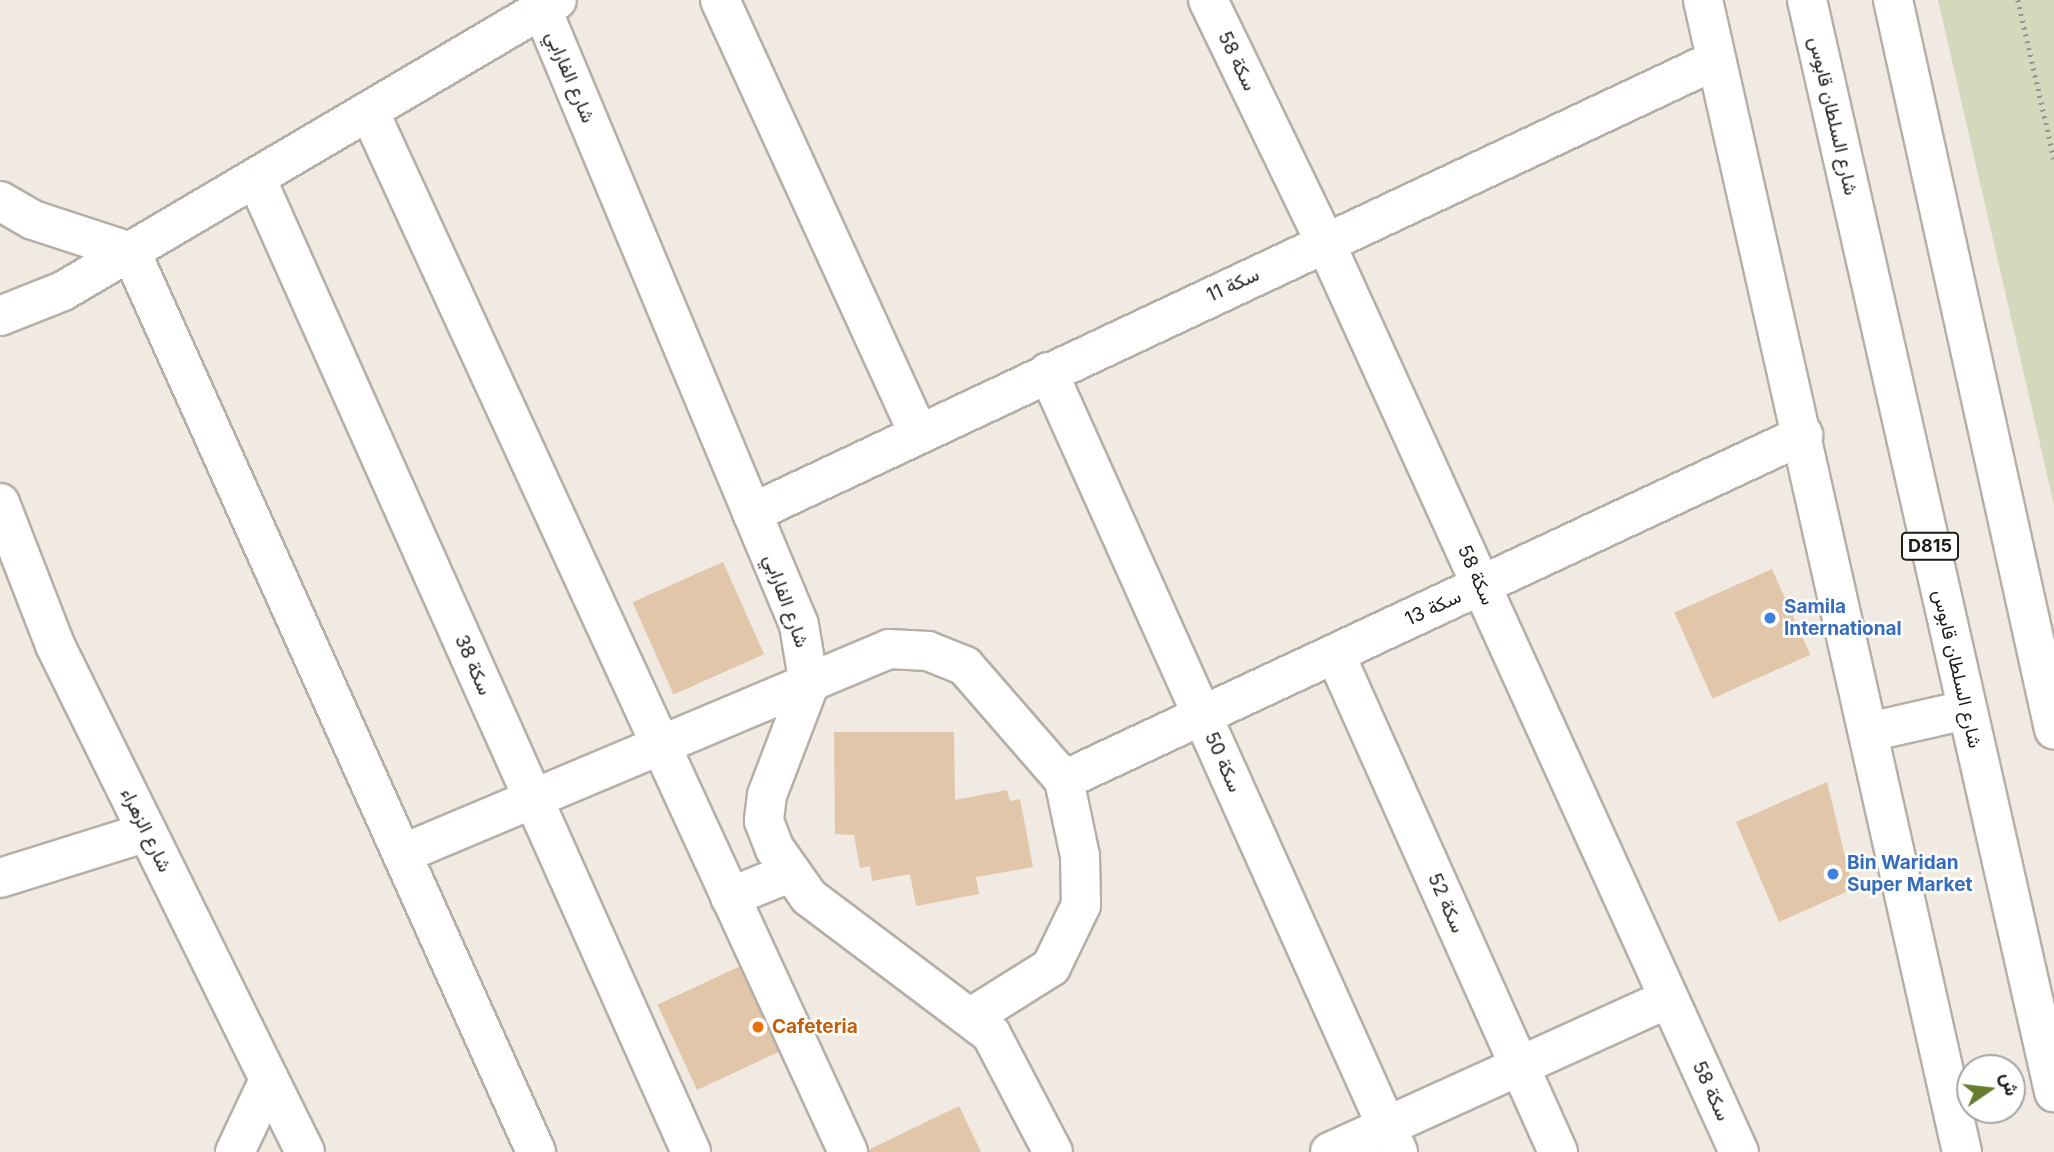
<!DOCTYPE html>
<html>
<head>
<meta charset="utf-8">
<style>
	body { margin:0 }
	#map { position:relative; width:2054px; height:1152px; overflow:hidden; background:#f1eae2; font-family:Inter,Vazirmatn,sans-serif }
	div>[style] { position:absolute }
	.green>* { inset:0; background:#d4d9bd }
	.building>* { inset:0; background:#e1c6aa; transform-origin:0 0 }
	.path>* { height:4.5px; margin-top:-2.25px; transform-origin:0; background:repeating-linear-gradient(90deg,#98938e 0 2px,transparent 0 7px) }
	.roads { filter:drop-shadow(2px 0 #b6afa7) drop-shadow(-2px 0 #b6afa7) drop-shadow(0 2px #b6afa7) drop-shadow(0 -2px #b6afa7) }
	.minor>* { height:38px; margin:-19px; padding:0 19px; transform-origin:19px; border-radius:19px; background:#fff }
	.major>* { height:38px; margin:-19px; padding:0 19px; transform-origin:19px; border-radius:19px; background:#fff }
	.dots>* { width:19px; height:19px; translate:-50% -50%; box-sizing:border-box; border:4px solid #fff; border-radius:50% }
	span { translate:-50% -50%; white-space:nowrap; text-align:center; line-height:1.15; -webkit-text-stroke:5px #fff; paint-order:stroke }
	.shield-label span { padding:2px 5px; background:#fff; border:2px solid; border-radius:5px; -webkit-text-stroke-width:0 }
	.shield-label { font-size:18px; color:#1f1d1a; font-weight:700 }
	.street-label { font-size:19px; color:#1f1d1a }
	.shop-label { font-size:19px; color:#366cbe; font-weight:700 }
	.left { translate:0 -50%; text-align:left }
	.food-label { font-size:19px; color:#c56008; font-weight:700 }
	.north { position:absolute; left:1956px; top:1054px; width:70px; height:70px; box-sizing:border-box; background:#fff; border:2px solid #a5a5a3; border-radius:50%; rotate:76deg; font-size:19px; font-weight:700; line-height:28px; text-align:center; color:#1f1d1a }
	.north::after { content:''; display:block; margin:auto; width:24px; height:32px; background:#677c2d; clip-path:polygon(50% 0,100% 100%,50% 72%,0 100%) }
</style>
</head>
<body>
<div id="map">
	<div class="green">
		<div style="clip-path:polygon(1938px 0,2054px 0,2054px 505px)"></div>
	</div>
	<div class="building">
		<div style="left:723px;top:562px;width:101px;height:99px;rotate:66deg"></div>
		<div style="left:1772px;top:569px;width:94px;height:107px;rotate:66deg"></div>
		<div style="clip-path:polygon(834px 732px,954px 732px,955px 800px,1007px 790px,1010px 801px,1020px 799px,1033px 867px,976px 877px,979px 894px,916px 906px,910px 874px,872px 881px,870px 866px,860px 868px,854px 835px,835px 834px)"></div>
		<div style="clip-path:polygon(1827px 782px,1853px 889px,1779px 922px,1736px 822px)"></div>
		<div style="left:749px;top:962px;width:94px;height:101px;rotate:65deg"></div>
		<div style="clip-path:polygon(959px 1106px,981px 1152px,864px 1152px)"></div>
	</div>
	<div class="path">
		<div style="left:2018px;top:0;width:163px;rotate:77.2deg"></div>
	</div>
	<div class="roads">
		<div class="minor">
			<div style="left:538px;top:0;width:677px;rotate:67.33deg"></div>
			<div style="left:799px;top:625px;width:61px;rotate:80.5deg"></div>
			<div style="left:809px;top:685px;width:118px;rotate:110.9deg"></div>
			<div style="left:767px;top:795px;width:26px;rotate:97deg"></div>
			<div style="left:764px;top:821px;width:30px;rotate:69deg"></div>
			<div style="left:775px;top:849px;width:59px;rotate:54.7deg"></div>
			<div style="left:809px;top:897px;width:228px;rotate:37deg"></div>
			<div style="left:991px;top:1034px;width:133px;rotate:62.3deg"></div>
			<div style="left:720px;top:0;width:476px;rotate:65.4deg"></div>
			<div style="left:1208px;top:0;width:269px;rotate:64.2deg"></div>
			<div style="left:1325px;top:242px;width:1000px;rotate:65.54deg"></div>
			<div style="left:1703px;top:0;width:1181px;rotate:77.33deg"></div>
			<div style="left:369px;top:111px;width:1146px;rotate:65.29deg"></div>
			<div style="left:256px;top:178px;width:1067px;rotate:65.93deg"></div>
			<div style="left:0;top:201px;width:38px;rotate:30deg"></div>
			<div style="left:33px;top:220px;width:103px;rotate:18.1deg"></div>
			<div style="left:131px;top:252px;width:987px;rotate:65.77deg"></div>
			<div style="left:0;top:316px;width:68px;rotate:-21.6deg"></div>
			<div style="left:63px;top:291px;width:573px;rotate:-30.5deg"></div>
			<div style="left:1048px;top:372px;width:855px;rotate:65.83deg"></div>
			<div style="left:0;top:503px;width:152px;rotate:68.8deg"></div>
			<div style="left:55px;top:645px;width:565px;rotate:63.75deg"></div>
			<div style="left:752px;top:513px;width:1065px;rotate:-25.17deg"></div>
			<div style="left:1335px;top:654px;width:546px;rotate:65.88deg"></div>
			<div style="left:1869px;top:732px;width:99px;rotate:-12.8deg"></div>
			<div style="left:1064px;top:780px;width:816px;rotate:-25.03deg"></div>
			<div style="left:402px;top:854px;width:528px;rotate:-22.83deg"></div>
			<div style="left:889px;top:649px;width:39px;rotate:3deg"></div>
			<div style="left:928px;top:651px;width:40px;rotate:22deg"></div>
			<div style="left:965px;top:666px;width:151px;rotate:49deg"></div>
			<div style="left:1064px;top:780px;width:78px;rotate:78.1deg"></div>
			<div style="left:1080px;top:856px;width:49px;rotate:88.8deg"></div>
			<div style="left:1081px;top:905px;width:69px;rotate:115.8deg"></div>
			<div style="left:1051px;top:967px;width:92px;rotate:147.9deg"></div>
			<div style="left:0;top:878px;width:154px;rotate:-17.4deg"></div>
			<div style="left:730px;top:897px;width:64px;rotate:-22.1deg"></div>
			<div style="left:235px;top:1152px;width:80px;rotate:-64.7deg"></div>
			<div style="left:1330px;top:1152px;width:372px;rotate:-24.4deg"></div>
		</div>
		<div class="major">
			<div style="left:1807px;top:0;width:1120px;rotate:77.25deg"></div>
			<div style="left:1893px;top:0;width:747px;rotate:77.55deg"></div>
		</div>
	</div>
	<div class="dots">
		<div style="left:1770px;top:618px;background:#3f7fe0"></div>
		<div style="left:1833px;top:874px;background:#3f7fe0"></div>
		<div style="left:758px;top:1027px;background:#e8710a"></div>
	</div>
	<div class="shield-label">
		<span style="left:1930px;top:546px">D815</span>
	</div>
	<div class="street-label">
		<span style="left:1237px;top:61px;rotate:64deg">سكة 58</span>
		<span style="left:570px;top:77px;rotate:67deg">شارع الفارابي</span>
		<span style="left:1833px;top:116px;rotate:77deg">شارع السلطان قابوس</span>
		<span style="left:1233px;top:285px;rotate:-25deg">سكة 11</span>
		<span style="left:1476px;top:575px;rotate:66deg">سكة 58</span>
		<span style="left:786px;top:601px;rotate:70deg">شارع الفارابي</span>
		<span style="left:1433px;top:608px;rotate:-25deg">سكة 13</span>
		<span style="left:473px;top:665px;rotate:66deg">سكة 38</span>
		<span style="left:1957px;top:669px;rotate:77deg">شارع السلطان قابوس</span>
		<span style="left:1223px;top:762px;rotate:66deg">سكة 50</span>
		<span style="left:146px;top:830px;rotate:64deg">شارع الزهراء</span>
		<span style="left:1446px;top:903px;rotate:66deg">سكة 52</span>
		<span style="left:1711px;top:1091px;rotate:65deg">سكة 58</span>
	</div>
	<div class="shop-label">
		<span class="left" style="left:1784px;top:618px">Samila<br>International</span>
		<span class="left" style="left:1847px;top:874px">Bin Waridan<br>Super Market</span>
	</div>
	<div class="food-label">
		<span class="left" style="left:772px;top:1027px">Cafeteria</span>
	</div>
	<div class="north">ش</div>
</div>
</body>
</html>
